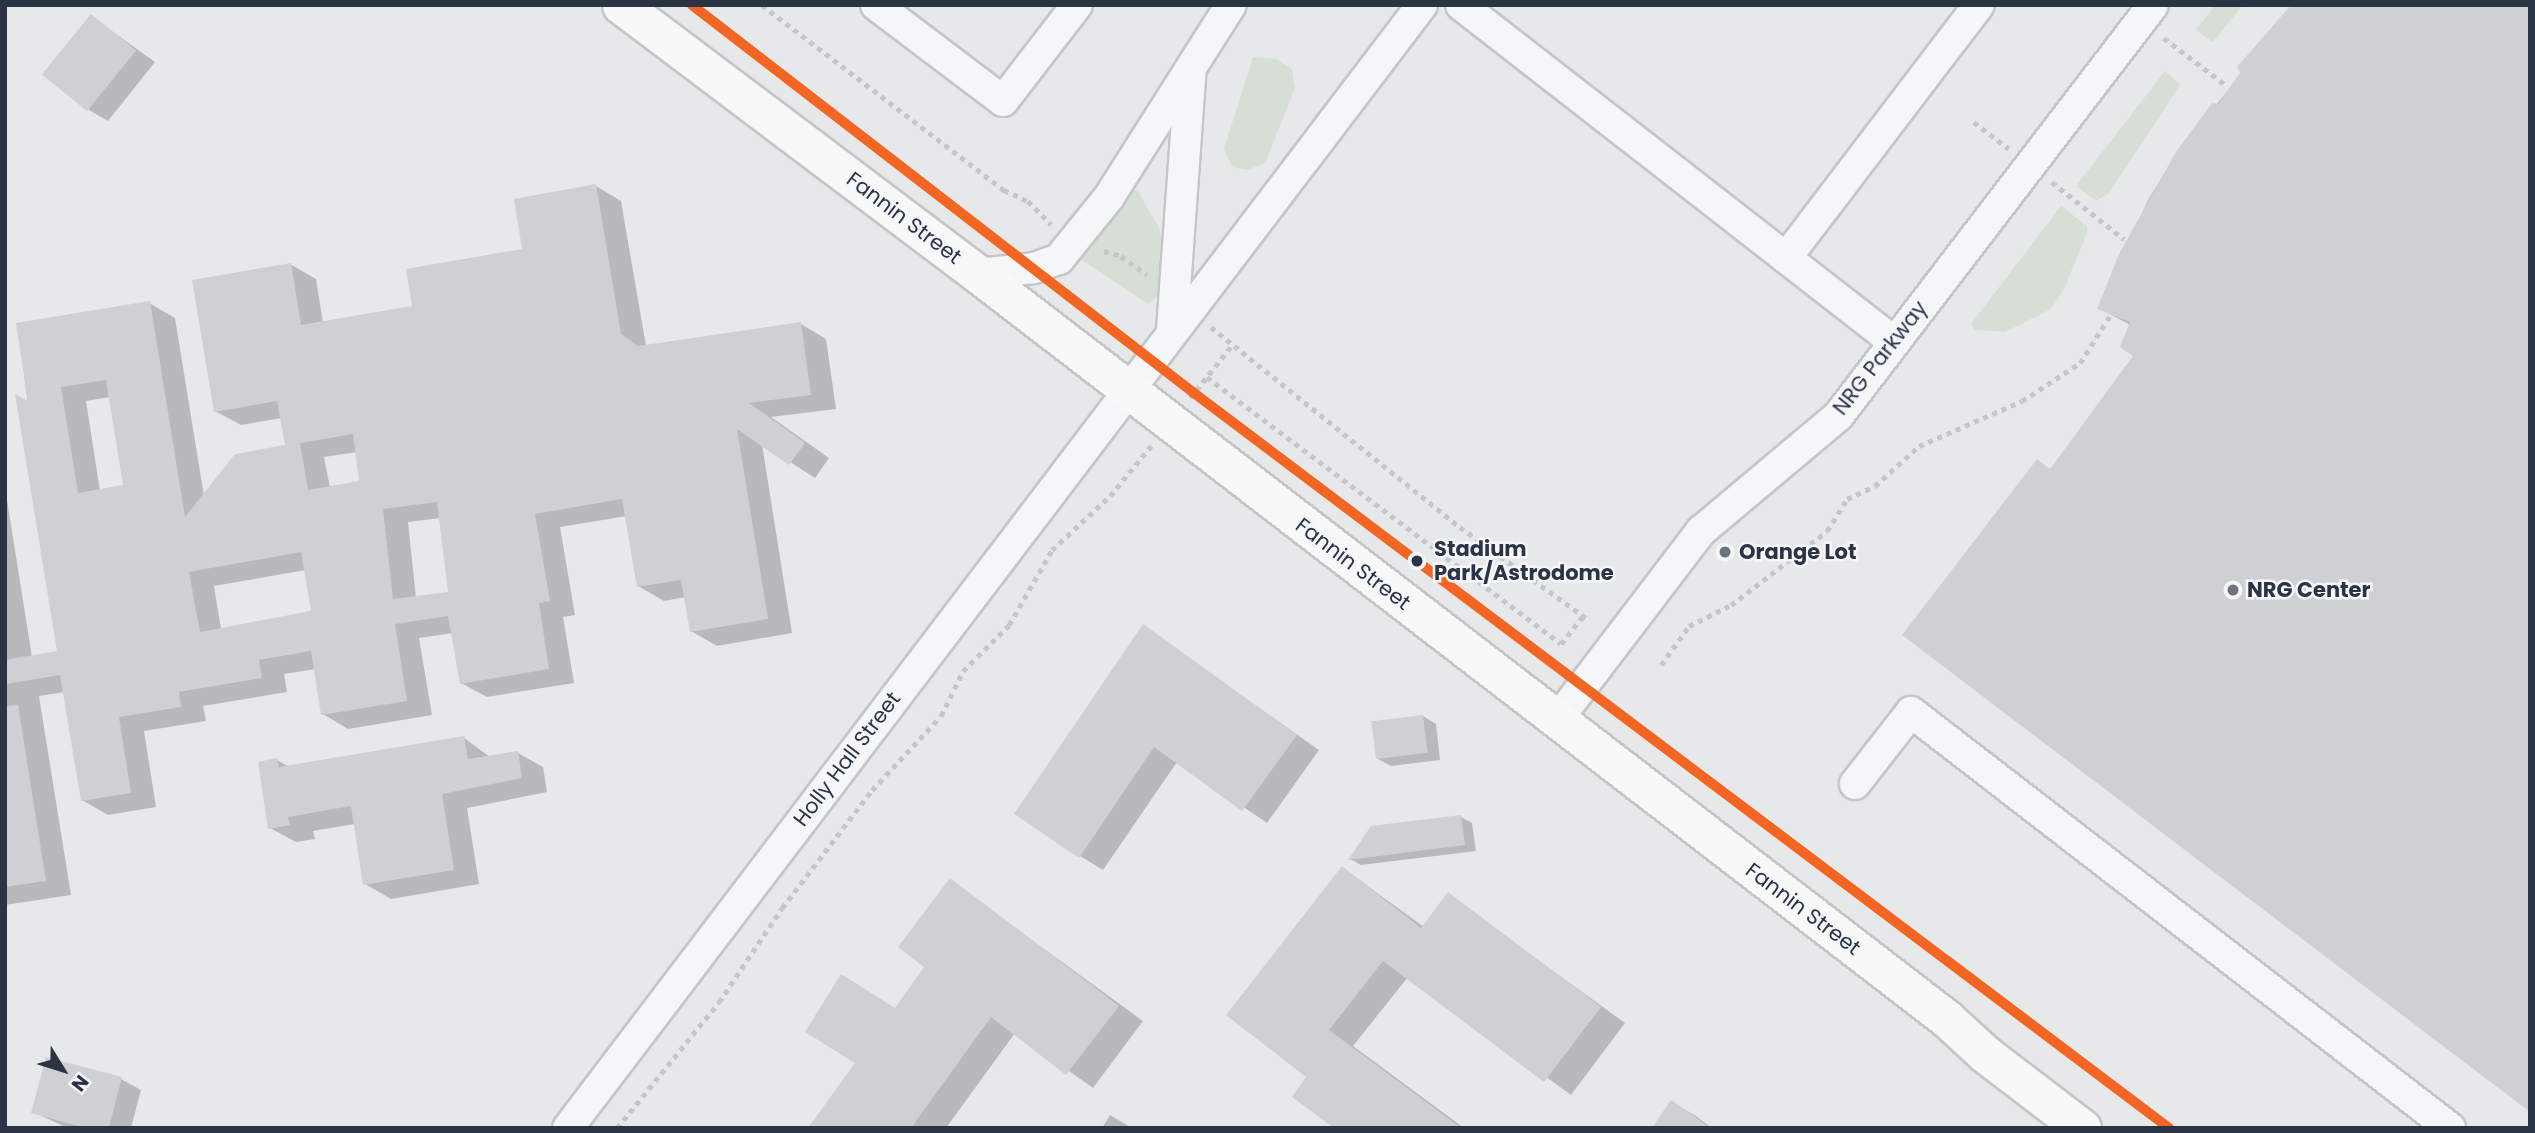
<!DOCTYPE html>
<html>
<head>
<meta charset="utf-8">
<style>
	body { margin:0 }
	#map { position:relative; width:2535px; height:1133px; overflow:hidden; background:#e6e8ea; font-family:Poppins,sans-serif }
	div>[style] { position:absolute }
	.green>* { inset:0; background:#d6ded6 }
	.shadow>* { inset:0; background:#0003 }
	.building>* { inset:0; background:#ced0d3; transform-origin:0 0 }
	.path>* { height:4.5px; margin-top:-2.25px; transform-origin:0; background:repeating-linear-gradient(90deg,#c5c6ca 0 5px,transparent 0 10px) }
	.roads { filter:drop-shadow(2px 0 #c4c6c8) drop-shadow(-2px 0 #c4c6c8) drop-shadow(0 2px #c4c6c8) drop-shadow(0 -2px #c4c6c8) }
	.minor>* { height:30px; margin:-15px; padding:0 15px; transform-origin:15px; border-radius:15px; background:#f5f6f7 }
	.major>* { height:37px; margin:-18.5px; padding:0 18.5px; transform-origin:18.5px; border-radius:18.5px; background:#f8f8f8 }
	.rail-1>* { height:10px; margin:-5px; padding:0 5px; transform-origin:5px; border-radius:5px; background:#f26522 }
	.dots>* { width:19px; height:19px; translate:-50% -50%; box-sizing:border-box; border:4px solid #f4f6f9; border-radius:50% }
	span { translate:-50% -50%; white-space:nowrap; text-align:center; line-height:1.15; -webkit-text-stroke:5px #f4f6f9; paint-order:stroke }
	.street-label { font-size:21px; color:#2b3445 }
	.stop-label { font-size:21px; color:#2b3445; font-weight:700 }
	.left { translate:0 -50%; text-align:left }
	.poi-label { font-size:21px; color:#2b3445; font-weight:700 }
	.frame { position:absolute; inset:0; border:7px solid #2b3445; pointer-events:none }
	.north { position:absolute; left:28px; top:1035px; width:70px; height:70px; -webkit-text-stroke:5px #f4f6f9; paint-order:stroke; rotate:128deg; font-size:19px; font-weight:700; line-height:28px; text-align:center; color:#2b3445 }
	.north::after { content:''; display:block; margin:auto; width:24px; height:32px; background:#2b3445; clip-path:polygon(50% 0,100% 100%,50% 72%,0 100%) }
</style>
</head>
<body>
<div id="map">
	<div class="green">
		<div style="clip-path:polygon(2215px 5px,2243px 5px,2213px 42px,2196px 30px)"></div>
		<div style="clip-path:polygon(1253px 57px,1276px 59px,1292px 69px,1295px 88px,1265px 163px,1247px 170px,1232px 167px,1224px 149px)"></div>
		<div style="clip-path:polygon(2165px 71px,2180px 85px,2109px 193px,2096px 201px,2076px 186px)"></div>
		<div style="clip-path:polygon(1137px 190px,1159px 228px,1163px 250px,1161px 293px,1148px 304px,1079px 258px,1117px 215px,1130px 191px)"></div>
		<div style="clip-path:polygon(2061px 206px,2087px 226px,2087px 233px,2063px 291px,2051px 309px,2005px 332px,1975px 330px,1971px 324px)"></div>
	</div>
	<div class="shadow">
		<div style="clip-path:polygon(2530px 5px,2051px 470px,2136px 356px,2130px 325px,2099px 308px,2148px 200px,2177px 153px,2242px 73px)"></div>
		<div style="clip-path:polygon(92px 17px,155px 62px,108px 121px,89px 110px)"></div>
		<div style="clip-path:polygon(evenodd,596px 186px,621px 201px,646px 346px,801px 324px,826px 339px,836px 409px,771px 417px,829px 458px,815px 478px,762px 444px,792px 633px,717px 646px,691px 631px,686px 597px,664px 601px,638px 586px,627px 516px,560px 527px,575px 615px,563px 617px,574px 683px,487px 697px,461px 683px,453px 633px,419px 638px,432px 715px,348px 729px,323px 714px,316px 669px,284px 674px,287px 692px,203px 706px,206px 721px,144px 731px,156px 807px,108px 815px,82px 800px,65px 692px,39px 696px,71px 895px,5px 905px,5px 487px,32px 657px,59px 653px,18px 325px,149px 303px,175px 318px,204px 496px,287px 447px,282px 418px,241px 425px,215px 411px,290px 264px,316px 279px,323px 323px,414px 307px,524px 250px,596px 186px,111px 397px,125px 486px,100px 491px,86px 401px,111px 397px,596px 186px,357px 452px,361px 483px,330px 488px,324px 457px,357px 452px,596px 186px,441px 518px,450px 593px,416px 598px,408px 522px,441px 518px,596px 186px,306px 570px,313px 613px,221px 629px,214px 586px,306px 570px)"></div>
		<div style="clip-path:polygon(1144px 627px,1319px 750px,1267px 823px,1177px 762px,1103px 870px,1080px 856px)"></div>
		<div style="clip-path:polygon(1423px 716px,1436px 724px,1440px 760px,1391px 766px,1378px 759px)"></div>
		<div style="clip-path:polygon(464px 738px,490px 757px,518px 753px,543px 767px,547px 792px,467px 808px,479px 884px,391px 899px,365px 884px,355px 824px,313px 831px,315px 839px,296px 842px,270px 828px,277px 760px,289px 767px)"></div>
		<div style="clip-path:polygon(1461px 817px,1472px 823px,1476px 851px,1361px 865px,1350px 859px)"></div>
		<div style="clip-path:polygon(1343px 868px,1424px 927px,1448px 895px,1625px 1023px,1571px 1095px,1408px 977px,1353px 1046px,1464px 1128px,1337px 1128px,1308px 1077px)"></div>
		<div style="clip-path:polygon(951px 881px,1143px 1021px,1093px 1088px,1015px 1033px,946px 1128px,810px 1128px,927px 967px)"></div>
		<div style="clip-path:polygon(121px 1079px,141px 1090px,131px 1128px,68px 1128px,33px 1112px)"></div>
		<div style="clip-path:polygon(1672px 1102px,1696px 1116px,1712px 1128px,1654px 1128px)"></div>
		<div style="clip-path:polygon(1110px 1115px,1132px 1128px,1102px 1128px)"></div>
	</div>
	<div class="building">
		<div style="clip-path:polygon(2291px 5px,2530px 5px,2530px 1112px,1902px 635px,2037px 459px,2050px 469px,2133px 356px,2120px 347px,2130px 322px,2097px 309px,2119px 254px,2176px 152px,2212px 103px,2218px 104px,2240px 73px,2237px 67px)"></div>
		<div style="left:91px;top:14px;width:58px;height:78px;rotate:39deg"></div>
		<div style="clip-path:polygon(evenodd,596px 184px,621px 334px,638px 346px,801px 322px,811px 395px,749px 403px,805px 443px,789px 465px,737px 429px,768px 619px,690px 632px,681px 580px,637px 587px,622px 499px,535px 514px,550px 601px,539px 603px,549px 669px,460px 684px,448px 616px,395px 624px,407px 701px,321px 715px,311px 651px,259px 660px,262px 678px,179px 692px,181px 707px,119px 717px,131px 793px,81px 801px,60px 675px,5px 684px,5px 660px,57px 651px,15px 394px,28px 401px,16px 323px,150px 301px,185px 517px,235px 454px,285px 445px,277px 401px,214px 412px,192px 280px,291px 263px,301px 325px,412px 306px,406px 269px,522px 249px,514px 199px,596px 184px,106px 380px,123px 485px,78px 493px,61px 387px,106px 380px,596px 184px,353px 434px,359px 481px,308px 490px,300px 443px,353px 434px,596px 184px,437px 502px,448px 592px,393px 599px,383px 509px,437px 502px,596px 184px,301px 552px,311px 611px,200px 632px,189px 572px,301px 552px)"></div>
		<div style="clip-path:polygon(1143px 624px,1297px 735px,1242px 811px,1154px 747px,1079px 858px,1014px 814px)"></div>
		<div style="clip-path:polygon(18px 705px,46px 881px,5px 887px,5px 706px)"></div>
		<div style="left:1423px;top:715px;width:38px;height:52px;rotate:83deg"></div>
		<div style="clip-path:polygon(464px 736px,468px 759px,518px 751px,522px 778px,442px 794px,454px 870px,363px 885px,351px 806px,288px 817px,290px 825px,268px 829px,258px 762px,277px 758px,279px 767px)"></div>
		<div style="clip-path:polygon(1461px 815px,1465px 845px,1348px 860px,1371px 826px)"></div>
		<div style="clip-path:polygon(1342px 866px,1421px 928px,1448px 892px,1601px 1007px,1544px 1082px,1383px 961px,1329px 1030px,1461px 1128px,1334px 1128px,1292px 1097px,1306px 1077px,1226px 1015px)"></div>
		<div style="clip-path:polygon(950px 878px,1119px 1006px,1066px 1075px,991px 1017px,911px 1128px,808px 1128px,855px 1063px,805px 1032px,841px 974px,895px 1008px,924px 967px,898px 947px)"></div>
		<div style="clip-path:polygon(46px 1057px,122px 1077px,109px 1128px,85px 1128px,31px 1113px)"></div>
		<div style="clip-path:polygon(1671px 1100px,1711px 1128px,1652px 1128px)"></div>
	</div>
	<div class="path">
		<div style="left:762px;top:5px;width:305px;rotate:37.4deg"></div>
		<div style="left:1004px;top:190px;width:26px;rotate:25deg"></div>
		<div style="left:1028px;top:201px;width:33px;rotate:45deg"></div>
		<div style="left:2164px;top:38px;width:79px;rotate:37.3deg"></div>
		<div style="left:1974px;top:122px;width:44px;rotate:37.6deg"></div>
		<div style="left:2052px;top:182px;width:92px;rotate:38.4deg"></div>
		<div style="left:1104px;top:251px;width:18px;rotate:16deg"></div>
		<div style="left:1121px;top:256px;width:32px;rotate:36deg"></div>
		<div style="left:1211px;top:327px;width:319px;rotate:38.8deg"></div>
		<div style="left:1460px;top:527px;width:159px;rotate:35.8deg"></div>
		<div style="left:1207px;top:377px;width:443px;rotate:37deg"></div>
		<div style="left:1561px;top:644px;width:34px;rotate:-52deg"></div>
		<div style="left:1190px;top:398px;width:69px;rotate:-51.5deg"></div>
		<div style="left:1661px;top:665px;width:48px;rotate:-54.3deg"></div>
		<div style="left:1689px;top:626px;width:47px;rotate:-26.6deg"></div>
		<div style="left:1731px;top:605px;width:121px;rotate:-37.6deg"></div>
		<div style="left:1827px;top:531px;width:38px;rotate:-58deg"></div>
		<div style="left:1847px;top:499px;width:31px;rotate:-25deg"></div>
		<div style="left:1875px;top:486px;width:59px;rotate:-42.3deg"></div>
		<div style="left:1919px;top:446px;width:112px;rotate:-23.6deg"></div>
		<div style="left:2022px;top:401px;width:69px;rotate:-33.2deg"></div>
		<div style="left:2080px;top:363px;width:58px;rotate:-57.7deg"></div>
		<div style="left:617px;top:1128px;width:162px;rotate:-51deg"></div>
		<div style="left:719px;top:1002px;width:113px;rotate:-56.2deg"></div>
		<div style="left:782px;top:908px;width:148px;rotate:-52.7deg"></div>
		<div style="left:872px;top:790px;width:101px;rotate:-47deg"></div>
		<div style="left:941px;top:716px;width:50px;rotate:-63.9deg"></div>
		<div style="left:963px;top:671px;width:65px;rotate:-45deg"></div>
		<div style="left:1009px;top:625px;width:86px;rotate:-60.2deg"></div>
		<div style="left:1052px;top:550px;width:79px;rotate:-43deg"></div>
		<div style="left:1110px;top:496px;width:65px;rotate:-50.6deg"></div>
	</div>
	<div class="roads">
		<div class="minor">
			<div style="left:876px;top:5px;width:159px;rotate:37.1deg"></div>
			<div style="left:1003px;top:101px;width:121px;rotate:-52.4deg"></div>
			<div style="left:1461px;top:5px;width:549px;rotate:37.89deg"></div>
			<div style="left:1786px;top:258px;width:318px;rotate:-52.7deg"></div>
			<div style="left:978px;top:274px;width:56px;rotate:-6.1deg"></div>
			<div style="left:1034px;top:268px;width:27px;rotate:-20deg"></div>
			<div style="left:1059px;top:259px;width:80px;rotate:-51.1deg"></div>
			<div style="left:1109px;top:197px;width:227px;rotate:-57.6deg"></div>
			<div style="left:1172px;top:330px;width:255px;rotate:-85.9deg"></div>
			<div style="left:1557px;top:720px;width:238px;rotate:-52.7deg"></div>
			<div style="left:1701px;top:531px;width:180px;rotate:-40deg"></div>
			<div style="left:1839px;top:415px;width:516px;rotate:-52.55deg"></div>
			<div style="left:1855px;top:784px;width:91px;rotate:-52.1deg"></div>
			<div style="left:1911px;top:712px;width:681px;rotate:37.66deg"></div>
			<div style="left:568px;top:1128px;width:1411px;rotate:-52.75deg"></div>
		</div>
		<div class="major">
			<div style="left:621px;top:5px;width:447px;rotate:37deg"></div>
			<div style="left:978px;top:274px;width:1221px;rotate:37.55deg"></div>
			<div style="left:1946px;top:1018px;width:53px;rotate:42.7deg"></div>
			<div style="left:1985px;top:1054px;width:122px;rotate:37.3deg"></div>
		</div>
	</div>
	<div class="rail-1">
		<div style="left:692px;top:5px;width:634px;rotate:37.7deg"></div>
		<div style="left:1194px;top:393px;width:1221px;rotate:37.01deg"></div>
	</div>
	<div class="dots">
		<div style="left:1725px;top:552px;background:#6c737f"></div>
		<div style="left:1417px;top:561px;background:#2b3445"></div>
		<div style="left:2233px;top:590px;background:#6c737f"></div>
	</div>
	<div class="street-label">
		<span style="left:904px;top:218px;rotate:37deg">Fannin Street</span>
		<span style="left:1880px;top:358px;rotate:-52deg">NRG Parkway</span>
		<span style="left:1353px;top:564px;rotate:37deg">Fannin Street</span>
		<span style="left:847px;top:759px;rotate:-53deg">Holly Hall Street</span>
		<span style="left:1803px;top:909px;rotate:37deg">Fannin Street</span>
	</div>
	<div class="stop-label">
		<span class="left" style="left:1434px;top:561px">Stadium<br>Park/Astrodome</span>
	</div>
	<div class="poi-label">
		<span class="left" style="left:1739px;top:552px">Orange Lot</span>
		<span class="left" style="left:2247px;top:590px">NRG Center</span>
	</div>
	<div class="frame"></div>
	<div class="north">N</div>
</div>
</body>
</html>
